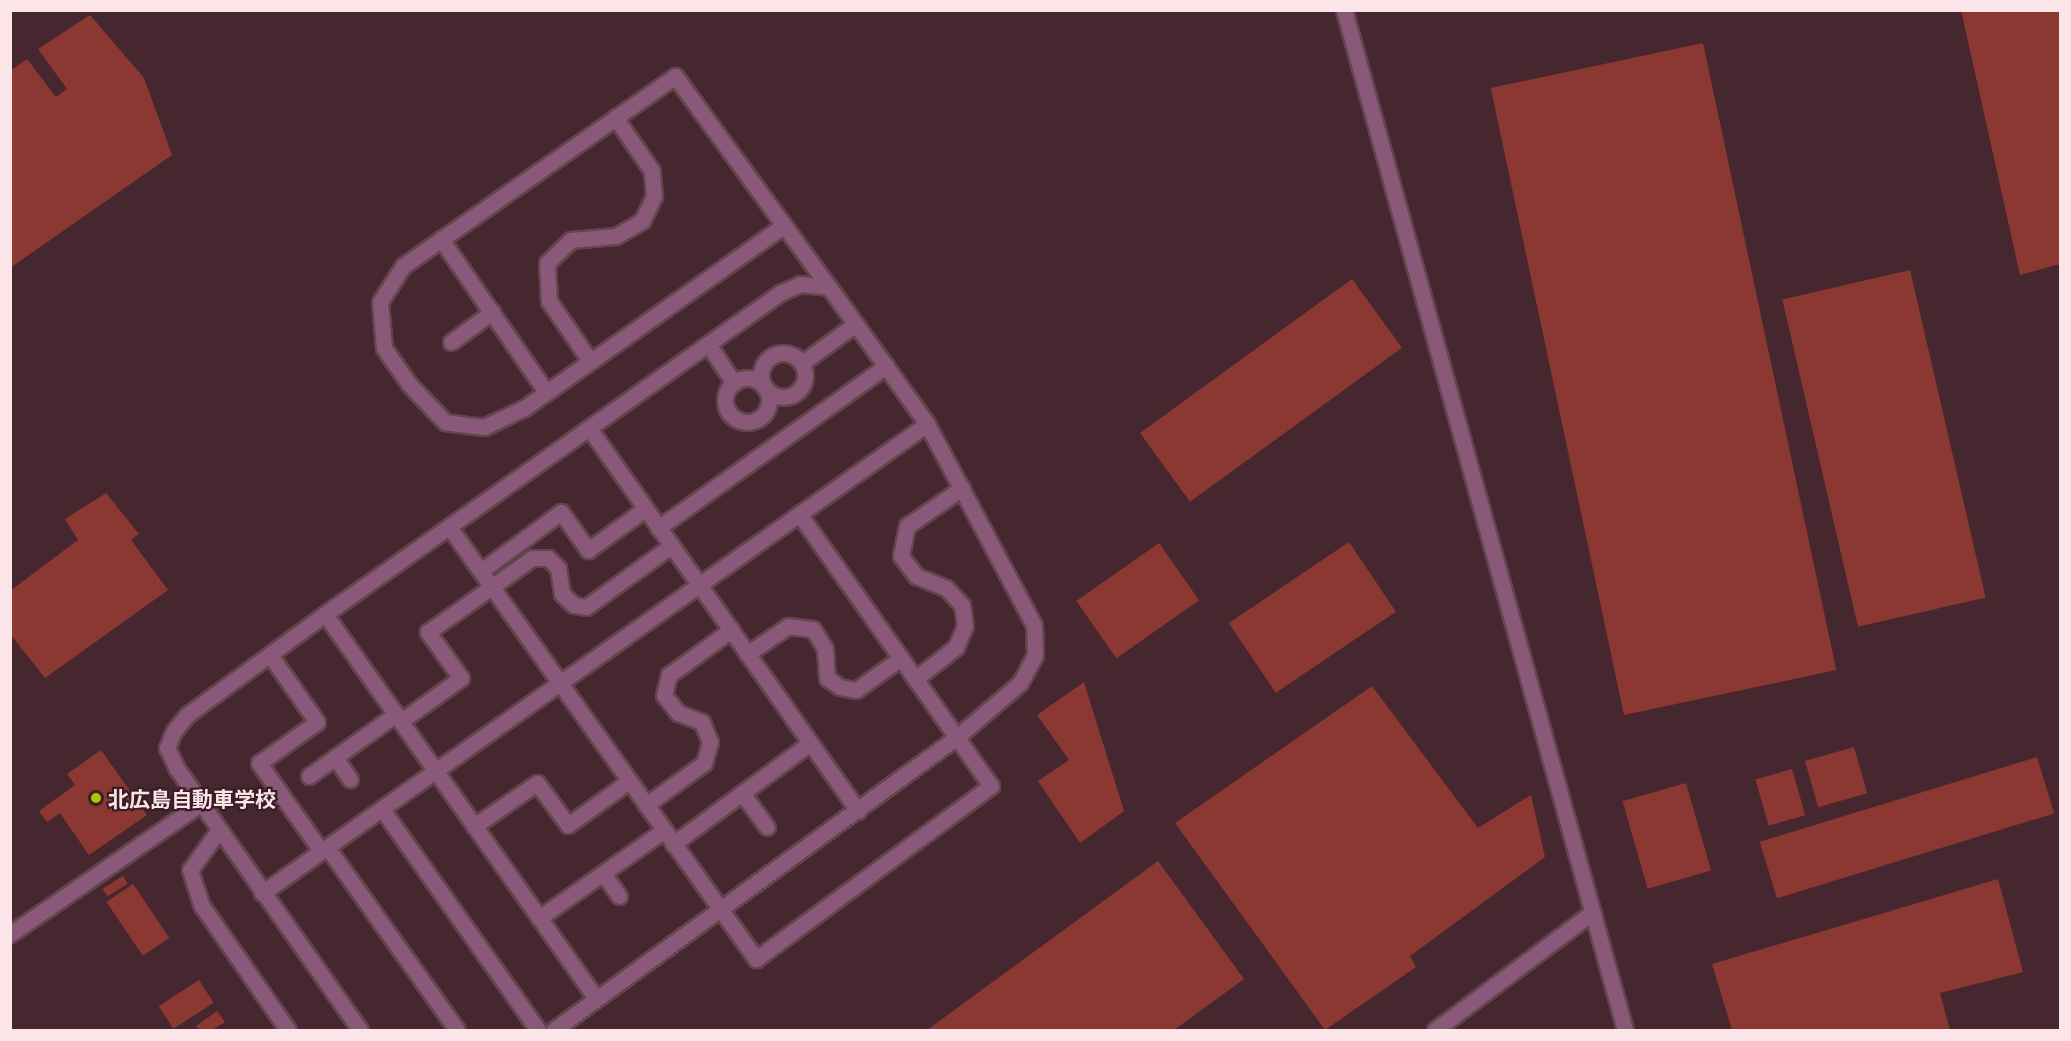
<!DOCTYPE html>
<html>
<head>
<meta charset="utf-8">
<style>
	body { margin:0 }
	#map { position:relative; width:2071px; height:1041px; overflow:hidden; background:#46272f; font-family:Georgia,"Noto Sans JP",serif }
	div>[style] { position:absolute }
	.building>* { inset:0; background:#8b3832; transform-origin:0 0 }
	.roads { filter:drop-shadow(2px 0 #63454d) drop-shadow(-2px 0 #63454d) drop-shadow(0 2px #63454d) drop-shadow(0 -2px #63454d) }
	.lane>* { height:15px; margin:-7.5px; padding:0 7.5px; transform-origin:7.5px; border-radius:7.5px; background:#8a5878 }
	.lane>.ring { margin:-7.5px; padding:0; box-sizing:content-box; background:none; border:15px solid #8a5878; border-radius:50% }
	.street>* { height:15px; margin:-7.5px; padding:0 7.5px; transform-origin:7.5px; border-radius:7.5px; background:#8a5878 }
	.dots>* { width:16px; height:16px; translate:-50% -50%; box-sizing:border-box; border:3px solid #3b1d25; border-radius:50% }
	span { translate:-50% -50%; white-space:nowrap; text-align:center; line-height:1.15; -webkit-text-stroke:4.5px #3b1d25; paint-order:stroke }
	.poi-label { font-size:21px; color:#fbe5e9; font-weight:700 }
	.left { translate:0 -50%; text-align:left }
	.frame { position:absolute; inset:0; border:12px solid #fbe5e9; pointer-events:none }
</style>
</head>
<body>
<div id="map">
	<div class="building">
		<div style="clip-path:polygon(1961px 10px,2060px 10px,2060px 264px,2020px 275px)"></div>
		<div style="clip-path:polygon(90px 15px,144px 78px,172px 155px,10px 268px,10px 71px,27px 59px,56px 97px,67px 89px,38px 49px)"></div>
		<div style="left:1703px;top:43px;width:641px;height:217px;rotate:78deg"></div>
		<div style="left:1910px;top:270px;width:336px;height:131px;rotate:77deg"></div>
		<div style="left:1352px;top:279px;width:85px;height:262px;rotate:54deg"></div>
		<div style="clip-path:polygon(106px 493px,139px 534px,131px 540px,168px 590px,45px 678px,10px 634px,10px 591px,78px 540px,65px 519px)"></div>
		<div style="left:1349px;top:542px;width:84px;height:145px;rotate:56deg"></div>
		<div style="left:1159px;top:543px;width:70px;height:101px;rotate:55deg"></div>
		<div style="clip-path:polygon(1084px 682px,1124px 811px,1080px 843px,1038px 781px,1069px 760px,1037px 715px)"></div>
		<div style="clip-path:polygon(1372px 686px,1478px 828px,1531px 795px,1545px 857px,1410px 956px,1416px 967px,1325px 1030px,1175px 823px)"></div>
		<div style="left:1854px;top:747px;width:48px;height:51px;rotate:74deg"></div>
		<div style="clip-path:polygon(101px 750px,147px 815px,89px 855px,60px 813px,47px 822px,39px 811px,75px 785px,67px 774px)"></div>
		<div style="left:2037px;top:757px;width:59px;height:290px;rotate:73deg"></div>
		<div style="left:1792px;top:769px;width:48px;height:38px;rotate:74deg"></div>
		<div style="left:1686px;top:783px;width:91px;height:66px;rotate:74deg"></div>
		<div style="clip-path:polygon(1158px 861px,1244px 979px,1174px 1030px,927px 1030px)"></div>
		<div style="left:123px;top:876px;width:9px;height:24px;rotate:58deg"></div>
		<div style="clip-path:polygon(1998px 879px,2023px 972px,1940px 993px,1950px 1030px,1732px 1030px,1712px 964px)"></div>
		<div style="left:133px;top:884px;width:65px;height:32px;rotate:56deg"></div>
		<div style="left:199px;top:980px;width:27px;height:48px;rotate:57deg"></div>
		<div style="clip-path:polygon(217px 1011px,225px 1022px,212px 1030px,199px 1030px,196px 1026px)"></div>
	</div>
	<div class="roads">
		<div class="lane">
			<div style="left:783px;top:226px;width:317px;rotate:144.9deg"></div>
			<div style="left:524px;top:408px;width:44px;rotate:154.6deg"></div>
			<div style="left:484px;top:427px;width:39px;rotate:-173deg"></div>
			<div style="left:445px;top:422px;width:52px;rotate:-133.5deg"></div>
			<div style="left:409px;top:384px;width:44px;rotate:-124.8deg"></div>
			<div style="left:384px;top:348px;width:46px;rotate:-95deg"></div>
			<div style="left:380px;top:302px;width:43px;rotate:-57.4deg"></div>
			<div style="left:403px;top:266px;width:332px;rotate:-34.9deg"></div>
			<div style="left:675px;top:76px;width:261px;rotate:53.9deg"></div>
			<div style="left:441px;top:239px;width:186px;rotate:55.5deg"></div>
			<div style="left:451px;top:342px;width:51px;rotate:-36.2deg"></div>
			<div style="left:708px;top:344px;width:47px;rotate:56.3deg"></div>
			<div class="ring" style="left:761px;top:353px;width:29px;height:29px"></div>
			<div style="left:590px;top:361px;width:73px;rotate:-124.3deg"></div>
			<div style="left:549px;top:301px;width:38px;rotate:-93deg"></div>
			<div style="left:547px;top:263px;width:33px;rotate:-44deg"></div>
			<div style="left:571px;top:240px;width:45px;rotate:-5.1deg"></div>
			<div style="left:616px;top:236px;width:30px;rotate:-30deg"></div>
			<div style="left:642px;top:221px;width:28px;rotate:-64deg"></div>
			<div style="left:654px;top:196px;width:25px;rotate:-95deg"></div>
			<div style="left:652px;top:171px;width:65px;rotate:-124.4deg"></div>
			<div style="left:802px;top:363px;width:66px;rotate:-36.3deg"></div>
			<div class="ring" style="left:725px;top:378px;width:29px;height:29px"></div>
			<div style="left:589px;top:428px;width:468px;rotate:54.9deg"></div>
			<div style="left:450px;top:528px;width:529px;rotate:54.63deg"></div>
			<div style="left:756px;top:959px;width:292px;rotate:-36.4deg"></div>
			<div style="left:991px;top:786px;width:333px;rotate:-125.2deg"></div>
			<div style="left:658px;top:528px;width:280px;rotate:-35.4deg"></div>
			<div style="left:481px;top:571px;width:99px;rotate:-36.4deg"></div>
			<div style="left:561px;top:512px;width:47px;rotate:54.6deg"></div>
			<div style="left:588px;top:550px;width:70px;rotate:-35.7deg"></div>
			<div style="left:325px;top:614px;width:470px;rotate:54.8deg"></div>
			<div style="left:747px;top:654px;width:50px;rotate:-34.3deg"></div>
			<div style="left:788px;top:626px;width:25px;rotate:7deg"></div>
			<div style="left:813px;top:629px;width:23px;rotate:59deg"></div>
			<div style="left:825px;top:649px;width:29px;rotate:86deg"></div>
			<div style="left:827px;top:678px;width:16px;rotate:35deg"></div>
			<div style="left:840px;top:687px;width:16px;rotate:11deg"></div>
			<div style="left:856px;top:690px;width:55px;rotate:-35.4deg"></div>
			<div style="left:270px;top:655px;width:82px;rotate:55deg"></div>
			<div style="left:317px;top:722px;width:71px;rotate:144.7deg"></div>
			<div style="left:259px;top:763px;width:108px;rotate:54.8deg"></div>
			<div style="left:915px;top:679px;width:52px;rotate:-38deg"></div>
			<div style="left:956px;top:647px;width:23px;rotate:-67deg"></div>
			<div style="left:965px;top:626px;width:21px;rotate:-98deg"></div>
			<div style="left:962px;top:605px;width:23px;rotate:-133deg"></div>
			<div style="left:946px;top:588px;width:32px;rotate:-158deg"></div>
			<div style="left:916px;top:576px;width:25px;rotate:-127deg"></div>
			<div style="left:901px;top:556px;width:31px;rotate:-79deg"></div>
			<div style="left:907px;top:526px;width:67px;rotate:-34.6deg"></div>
			<div style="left:401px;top:721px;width:74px;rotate:-35.6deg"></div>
			<div style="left:461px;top:678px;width:57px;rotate:-125.7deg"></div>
			<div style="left:428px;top:632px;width:128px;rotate:-35.4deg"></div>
			<div style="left:532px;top:558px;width:16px"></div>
			<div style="left:548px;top:558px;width:14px;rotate:45deg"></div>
			<div style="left:558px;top:568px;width:26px;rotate:81deg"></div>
			<div style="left:562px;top:594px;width:16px;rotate:43deg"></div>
			<div style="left:574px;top:605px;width:12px;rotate:9deg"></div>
			<div style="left:586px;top:607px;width:105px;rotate:-35.7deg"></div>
			<div style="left:335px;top:757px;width:27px;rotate:56deg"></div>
			<div style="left:309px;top:776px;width:107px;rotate:-35.5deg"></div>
			<div style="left:742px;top:793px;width:42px;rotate:53.7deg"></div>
			<div style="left:646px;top:805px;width:72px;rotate:-35.9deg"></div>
			<div style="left:704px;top:763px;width:22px;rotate:-74deg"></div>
			<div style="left:710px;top:742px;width:22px;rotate:-112deg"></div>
			<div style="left:702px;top:722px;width:26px;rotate:-159deg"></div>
			<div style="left:678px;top:713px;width:23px;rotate:-128deg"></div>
			<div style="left:664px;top:695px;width:21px;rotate:-76deg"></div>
			<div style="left:669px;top:675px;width:77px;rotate:-36deg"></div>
			<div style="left:382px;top:809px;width:271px;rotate:54.8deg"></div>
			<div style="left:474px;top:826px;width:76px;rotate:-34.3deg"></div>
			<div style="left:537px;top:783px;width:52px;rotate:53.6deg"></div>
			<div style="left:568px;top:825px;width:75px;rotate:-35.8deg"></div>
			<div style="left:219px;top:830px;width:49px;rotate:125.9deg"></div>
			<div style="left:190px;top:870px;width:38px;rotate:72deg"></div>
			<div style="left:202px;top:906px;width:151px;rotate:55.3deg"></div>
			<div style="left:673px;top:844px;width:170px;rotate:-36.4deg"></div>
			<div style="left:327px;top:847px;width:224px;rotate:54.6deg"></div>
			<div style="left:603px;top:873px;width:28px;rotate:55deg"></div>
			<div style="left:262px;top:893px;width:814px;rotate:-35.19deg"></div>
			<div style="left:539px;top:918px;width:153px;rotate:-35.1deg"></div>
			<div style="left:10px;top:934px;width:232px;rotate:-34.4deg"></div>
			<div style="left:360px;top:1030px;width:319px;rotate:-125deg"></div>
			<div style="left:177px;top:769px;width:23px;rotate:-115deg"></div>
			<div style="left:167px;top:748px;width:18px;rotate:-68deg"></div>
			<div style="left:174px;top:731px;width:21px;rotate:-51deg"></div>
			<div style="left:187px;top:715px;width:171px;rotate:-36.2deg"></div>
			<div style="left:325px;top:614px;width:557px;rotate:-35.2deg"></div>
			<div style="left:780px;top:293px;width:22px;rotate:-24deg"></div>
			<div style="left:800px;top:284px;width:29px;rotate:6deg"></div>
			<div style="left:829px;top:287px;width:168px;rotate:54.4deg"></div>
			<div style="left:927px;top:424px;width:228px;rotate:62deg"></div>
			<div style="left:1034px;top:625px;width:30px;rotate:88deg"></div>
			<div style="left:1035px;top:655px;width:32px;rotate:118deg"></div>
			<div style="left:1020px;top:683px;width:83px;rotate:139.4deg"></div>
			<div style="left:957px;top:737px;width:499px;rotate:144deg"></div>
			<div style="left:1435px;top:1030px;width:197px;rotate:-36.8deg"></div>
		</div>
		<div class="street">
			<div style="left:1344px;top:10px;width:1058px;rotate:74.6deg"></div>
		</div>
	</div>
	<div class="dots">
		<div style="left:96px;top:798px;background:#aec50a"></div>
	</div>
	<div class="poi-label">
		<span class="left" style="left:108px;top:798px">北広島自動車学校</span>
	</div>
	<div class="frame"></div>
</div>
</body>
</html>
